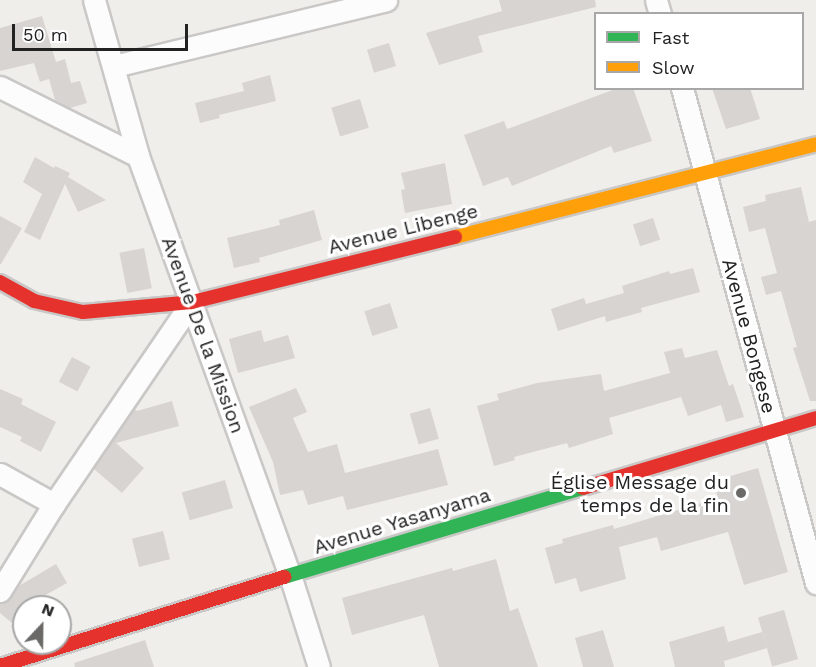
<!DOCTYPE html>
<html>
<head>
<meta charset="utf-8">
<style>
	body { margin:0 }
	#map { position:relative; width:816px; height:667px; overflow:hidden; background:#f0eeeb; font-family:"Work Sans",sans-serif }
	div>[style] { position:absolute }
	.building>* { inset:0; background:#d7d4d2; transform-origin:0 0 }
	.roads { filter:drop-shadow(2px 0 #c9c8c7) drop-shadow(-2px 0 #c9c8c7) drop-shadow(0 2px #c9c8c7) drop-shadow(0 -2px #c9c8c7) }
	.street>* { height:21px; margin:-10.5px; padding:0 10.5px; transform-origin:10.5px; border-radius:10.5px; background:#fdfcfc }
	.fast>* { height:14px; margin:-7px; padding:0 7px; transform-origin:7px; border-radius:7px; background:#30b455 }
	.slow>* { height:14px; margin:-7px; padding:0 7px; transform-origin:7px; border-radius:7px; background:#ff9f0a }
	.jam>* { height:14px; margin:-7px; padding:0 7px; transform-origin:7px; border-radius:7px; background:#e5322d }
	.dots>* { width:16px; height:16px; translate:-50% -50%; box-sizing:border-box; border:3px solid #fff; border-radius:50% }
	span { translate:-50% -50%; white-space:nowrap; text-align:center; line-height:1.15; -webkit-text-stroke:6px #fff; paint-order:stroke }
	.street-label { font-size:20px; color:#222 }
	.poi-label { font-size:20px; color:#222 }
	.right { translate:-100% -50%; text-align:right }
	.legend { position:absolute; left:594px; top:12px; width:210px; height:78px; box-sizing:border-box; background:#fff; border:2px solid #a7a7a7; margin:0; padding:8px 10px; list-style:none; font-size:18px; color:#222 }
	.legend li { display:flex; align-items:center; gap:12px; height:30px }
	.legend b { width:30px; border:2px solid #a7a7a7 }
	.north { position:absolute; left:12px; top:595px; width:60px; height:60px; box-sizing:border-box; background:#fff; border:2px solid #a7a7a7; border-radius:50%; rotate:22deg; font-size:16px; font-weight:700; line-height:24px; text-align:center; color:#222 }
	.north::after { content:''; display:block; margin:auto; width:21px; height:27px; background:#6a6968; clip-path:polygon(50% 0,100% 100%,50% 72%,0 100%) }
	.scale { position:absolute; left:12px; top:24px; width:176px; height:27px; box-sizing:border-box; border:3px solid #222; border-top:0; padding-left:8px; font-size:18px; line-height:21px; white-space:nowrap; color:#222; -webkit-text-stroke:4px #fff; paint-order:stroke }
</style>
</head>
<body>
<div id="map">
	<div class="building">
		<div style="clip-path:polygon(499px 0,595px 0,596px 7px,478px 36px,483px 52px,439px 65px,426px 33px,502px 11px)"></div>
		<div style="clip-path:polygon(42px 16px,56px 62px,65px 59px,71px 83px,80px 81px,87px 103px,70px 108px,55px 100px,49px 79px,40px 82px,34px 63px,0 71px,0 28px)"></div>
		<div style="left:389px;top:43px;width:24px;height:23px;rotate:73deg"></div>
		<div style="clip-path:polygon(270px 75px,276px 101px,219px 115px,220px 118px,200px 123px,195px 103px,244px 91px,242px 83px)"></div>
		<div style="clip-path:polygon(618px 88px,633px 88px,652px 141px,614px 153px,611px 146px,512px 186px,508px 177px,483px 186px,464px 135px,504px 121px,507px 129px)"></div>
		<div style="clip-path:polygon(712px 88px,750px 88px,760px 119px,726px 129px)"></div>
		<div style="left:360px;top:99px;width:30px;height:30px;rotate:73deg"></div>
		<div style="clip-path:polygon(35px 157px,54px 168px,55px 166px,70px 173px,68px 177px,106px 200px,78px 212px,65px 184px,40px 240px,24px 232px,42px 194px,23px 182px)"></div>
		<div style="clip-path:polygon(445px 163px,452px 204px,405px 213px,401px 190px,405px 189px,401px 173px)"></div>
		<div style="clip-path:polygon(801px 187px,809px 222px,816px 220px,816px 401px,810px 401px,793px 348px,797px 347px,781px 291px,766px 295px,761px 277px,777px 273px,765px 228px,749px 232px,743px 207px,766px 201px,765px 195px)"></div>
		<div style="clip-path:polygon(314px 210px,322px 240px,259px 258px,260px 262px,234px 268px,227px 238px,280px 225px,279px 220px)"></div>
		<div style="clip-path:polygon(0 216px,22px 228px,1px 264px,0 264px)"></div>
		<div style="left:653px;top:218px;width:23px;height:21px;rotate:72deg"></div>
		<div style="left:144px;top:248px;width:41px;height:25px;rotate:79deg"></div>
		<div style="clip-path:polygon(693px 268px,700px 292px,641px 308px,642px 312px,606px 322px,605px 316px,558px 331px,551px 309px,584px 298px,586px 304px,624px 293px,622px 286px,669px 271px,670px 274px)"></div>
		<div style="left:390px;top:303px;width:26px;height:27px;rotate:72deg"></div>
		<div style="clip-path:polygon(261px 330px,264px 342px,288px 335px,295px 358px,238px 373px,229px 339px)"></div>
		<div style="clip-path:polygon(682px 348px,685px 358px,717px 350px,729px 386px,733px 384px,744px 417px,726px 422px,721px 405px,688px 416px,681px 397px,609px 418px,613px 434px,569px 448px,567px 443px,514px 457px,515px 460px,494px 466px,477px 406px,499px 400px,497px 394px,537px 383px,601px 374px,604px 391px,670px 373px,664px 352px)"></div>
		<div style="left:72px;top:357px;width:21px;height:28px;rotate:28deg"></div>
		<div style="clip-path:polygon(296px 388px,307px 412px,293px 418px,308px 452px,337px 444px,345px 473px,438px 449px,448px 485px,347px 510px,343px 496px,308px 505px,303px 490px,280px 495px,273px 462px,249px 407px)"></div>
		<div style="clip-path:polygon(0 389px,23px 399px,21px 404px,56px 422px,41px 452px,20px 441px,22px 437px,0 427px)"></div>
		<div style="clip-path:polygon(172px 401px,179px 426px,116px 443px,144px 468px,122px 493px,94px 469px,134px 409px,137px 411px)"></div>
		<div style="left:430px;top:408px;width:32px;height:21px;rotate:74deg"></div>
		<div style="clip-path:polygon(758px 468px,788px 572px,744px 585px,728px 532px,661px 551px,657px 537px,619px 547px,626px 579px,580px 592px,576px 578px,555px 584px,545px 548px,563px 543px,562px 539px,613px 525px,614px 529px,718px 498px,713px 481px)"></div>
		<div style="left:225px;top:480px;width:29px;height:45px;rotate:74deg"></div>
		<div style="left:163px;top:531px;width:29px;height:32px;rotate:76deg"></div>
		<div style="clip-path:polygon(496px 559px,510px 611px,518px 608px,538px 667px,439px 667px,424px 615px,352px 635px,342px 598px,452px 568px,453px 571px)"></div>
		<div style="clip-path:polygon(56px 564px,67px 583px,24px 607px,12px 623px,0 613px,0 604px,10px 598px,17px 587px)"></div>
		<div style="left:784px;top:610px;width:51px;height:27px;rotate:74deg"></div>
		<div style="clip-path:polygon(724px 626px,728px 642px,762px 632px,767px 648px,724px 661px,725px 667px,675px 667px,669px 642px)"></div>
		<div style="clip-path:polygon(603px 630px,614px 667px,583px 667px,575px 638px)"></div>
		<div style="clip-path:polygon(145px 640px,154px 667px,75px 667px,74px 663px)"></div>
	</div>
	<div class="roads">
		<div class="street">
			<div style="left:94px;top:0;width:162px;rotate:74.2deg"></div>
			<div style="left:138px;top:156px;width:446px;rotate:70.1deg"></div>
			<div style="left:290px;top:575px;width:96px;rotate:72.5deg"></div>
			<div style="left:656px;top:0;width:15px;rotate:74deg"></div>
			<div style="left:114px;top:66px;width:280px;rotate:-13.6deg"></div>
			<div style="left:0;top:87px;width:154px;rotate:26.6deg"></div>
			<div style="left:682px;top:88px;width:513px;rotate:74.85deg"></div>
			<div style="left:0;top:474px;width:62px;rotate:29.1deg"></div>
			<div style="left:0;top:591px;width:102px;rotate:-58.2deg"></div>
			<div style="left:54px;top:504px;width:245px;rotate:-55.7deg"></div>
		</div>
		<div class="fast">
			<div style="left:284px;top:577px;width:312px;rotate:-16.6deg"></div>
		</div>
		<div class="slow">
			<div style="left:455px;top:237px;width:373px;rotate:-14.4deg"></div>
		</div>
		<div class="jam">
			<div style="left:0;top:282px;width:39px;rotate:29deg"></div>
			<div style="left:34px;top:301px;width:50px;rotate:12.7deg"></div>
			<div style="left:83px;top:312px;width:109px;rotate:-5.2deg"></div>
			<div style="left:192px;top:302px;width:271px;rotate:-13.9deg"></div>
			<div style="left:583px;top:488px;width:243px;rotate:-16.7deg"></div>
			<div style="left:0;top:666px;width:298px;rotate:-17.4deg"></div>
		</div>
	</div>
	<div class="dots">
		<div style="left:741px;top:493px;background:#6a6968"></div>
	</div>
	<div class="street-label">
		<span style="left:403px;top:229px;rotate:-14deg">Avenue Libenge</span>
		<span style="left:203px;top:335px;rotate:70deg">Avenue De la Mission</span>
		<span style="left:749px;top:336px;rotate:75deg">Avenue Bongese</span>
		<span style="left:402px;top:521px;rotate:-17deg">Avenue Yasanyama</span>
	</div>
	<div class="poi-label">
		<span class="right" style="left:729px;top:494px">Église Message du<br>temps de la fin</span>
	</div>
	<ul class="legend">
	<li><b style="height:8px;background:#30b455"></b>Fast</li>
	<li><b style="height:8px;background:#ff9f0a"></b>Slow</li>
	</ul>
	<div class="north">N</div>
	<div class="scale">50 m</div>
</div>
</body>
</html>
